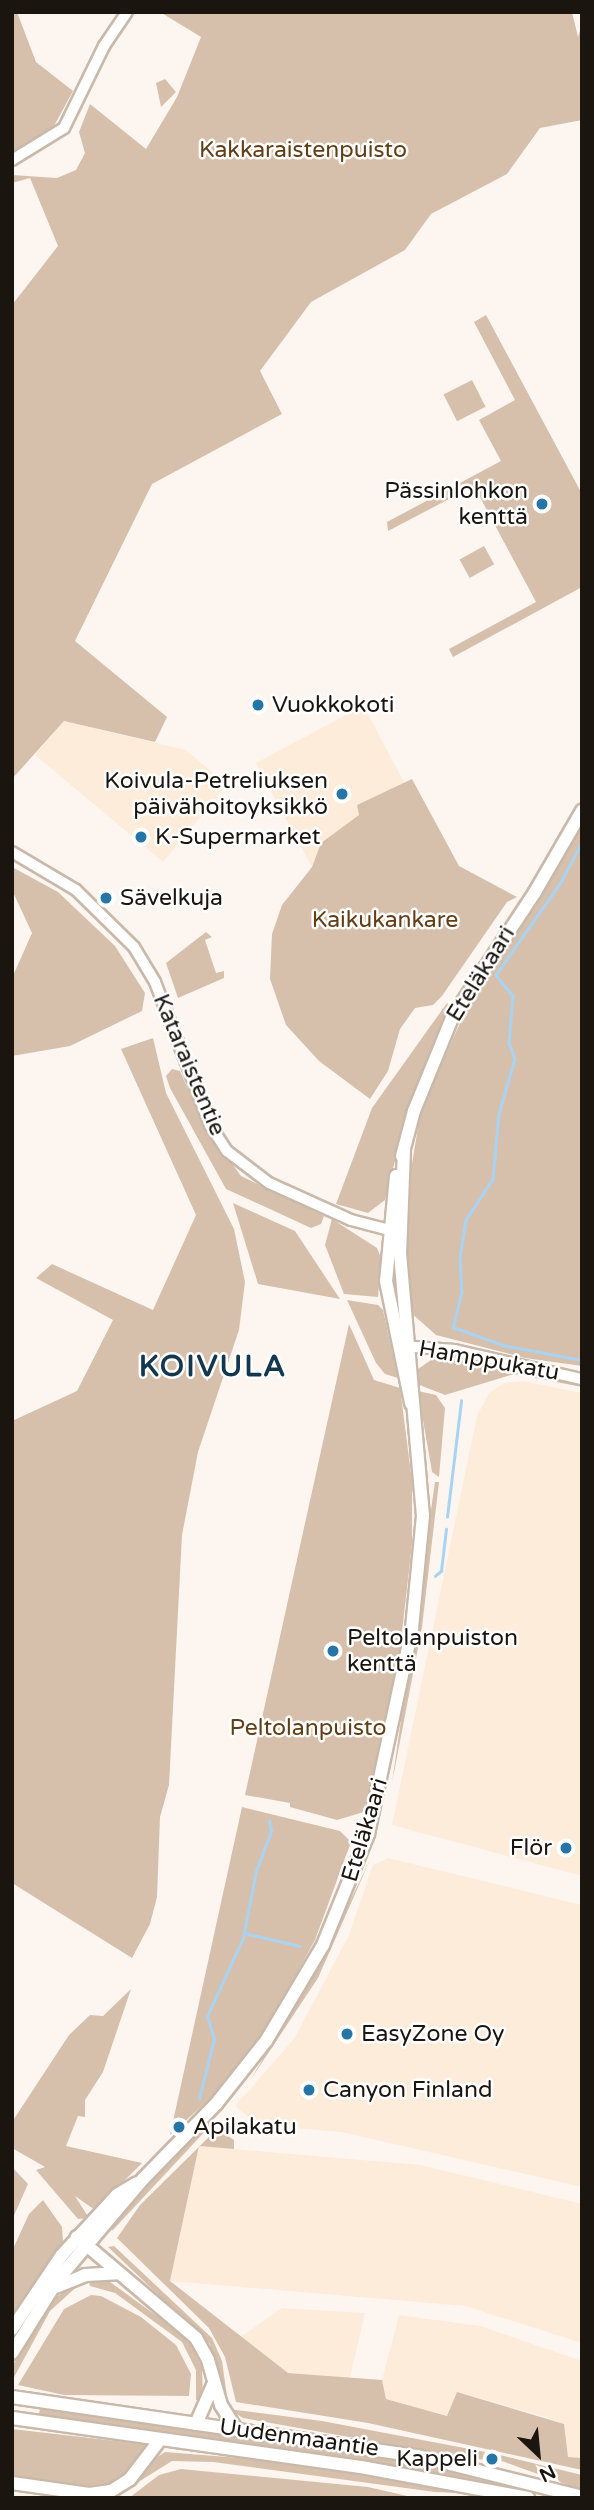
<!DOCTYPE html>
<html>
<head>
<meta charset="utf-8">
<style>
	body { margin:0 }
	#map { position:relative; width:594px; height:2510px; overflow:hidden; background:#fdf6f0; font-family:"Varela Round",sans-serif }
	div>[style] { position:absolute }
	.built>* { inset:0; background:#feecda }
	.green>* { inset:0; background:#d7c0ab; transform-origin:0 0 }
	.stream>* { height:2.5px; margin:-1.25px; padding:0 1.25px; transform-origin:1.25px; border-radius:1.25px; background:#a9d3f3 }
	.roads { filter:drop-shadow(2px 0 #c9b9aa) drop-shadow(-2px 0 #c9b9aa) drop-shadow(0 2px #c9b9aa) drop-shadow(0 -2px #c9b9aa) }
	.tertiary>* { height:10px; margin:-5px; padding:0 5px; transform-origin:5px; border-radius:5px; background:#fff }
	.secondary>* { height:12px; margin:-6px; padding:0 6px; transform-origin:6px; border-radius:6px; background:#fff }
	.dots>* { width:19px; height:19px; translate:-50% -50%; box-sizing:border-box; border:4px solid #fff; border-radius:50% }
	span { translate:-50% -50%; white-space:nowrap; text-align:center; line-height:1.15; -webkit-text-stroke:5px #fff; paint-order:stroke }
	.park-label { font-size:23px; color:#623e15 }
	.poi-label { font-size:23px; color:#1a150f }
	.right { translate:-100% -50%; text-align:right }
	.left { translate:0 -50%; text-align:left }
	.street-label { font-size:23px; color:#1a150f }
	.district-label { font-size:30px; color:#12374f; font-weight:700; letter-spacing:2px }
	.frame { position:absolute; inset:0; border:14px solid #1a150f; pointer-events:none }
	.north { position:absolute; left:503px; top:2419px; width:70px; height:70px; -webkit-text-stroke:5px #fff; paint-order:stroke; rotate:154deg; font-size:19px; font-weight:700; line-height:28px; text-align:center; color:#1a150f }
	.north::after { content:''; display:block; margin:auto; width:24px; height:32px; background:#1a150f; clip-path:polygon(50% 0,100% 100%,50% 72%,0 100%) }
</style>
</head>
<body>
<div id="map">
	<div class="built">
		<div style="clip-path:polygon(359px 708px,366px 710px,417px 807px,312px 867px,256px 763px)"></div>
		<div style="clip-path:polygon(64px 721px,186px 750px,227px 785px,163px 862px,35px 755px)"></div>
		<div style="clip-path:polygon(523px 1381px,582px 1393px,582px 1876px,392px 1825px,477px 1416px,489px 1393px,504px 1383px)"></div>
		<div style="clip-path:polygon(388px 1858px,582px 1905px,582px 2187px,341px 2132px,258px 2125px,235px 2106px,294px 2039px,348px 1937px,373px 1865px)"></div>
		<div style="clip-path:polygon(199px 2146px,421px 2165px,582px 2204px,582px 2343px,465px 2306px,170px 2281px)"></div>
		<div style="clip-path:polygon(282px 2308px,365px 2313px,350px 2378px,288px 2373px,239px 2338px)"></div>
		<div style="clip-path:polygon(399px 2315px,480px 2326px,582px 2361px,582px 2458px,568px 2457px,563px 2424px,549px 2418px,458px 2392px,448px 2416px,386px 2399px,382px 2380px)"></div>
	</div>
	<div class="green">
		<div style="clip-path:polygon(12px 12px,17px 12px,36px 62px,73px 91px,54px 126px,14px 153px)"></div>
		<div style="clip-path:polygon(160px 12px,572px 12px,578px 37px,582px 24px,582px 120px,540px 128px,507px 174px,431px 214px,405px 250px,311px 302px,260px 371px,282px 414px,152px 484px,75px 641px,167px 717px,155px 742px,64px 721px,12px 779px,12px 305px,58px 246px,30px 178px,12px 183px,12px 175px,57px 178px,76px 170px,85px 153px,79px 132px,90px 104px,146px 149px,177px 97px,201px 37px)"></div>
		<div style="clip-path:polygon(165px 79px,176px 92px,161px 107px,156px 83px)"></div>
		<div style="clip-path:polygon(486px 315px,582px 494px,582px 587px,453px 657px,449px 649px,536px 602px,474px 486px,388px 531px,387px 522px,501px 461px,479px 420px,515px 400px,474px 322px)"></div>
		<div style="left:472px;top:380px;width:30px;height:32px;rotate:63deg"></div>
		<div style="left:484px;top:546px;width:21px;height:28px;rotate:61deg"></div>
		<div style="clip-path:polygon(412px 779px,459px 866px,517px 897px,507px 902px,442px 996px,433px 1005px,415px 1008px,400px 1029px,388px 1071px,370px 1099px,319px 1061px,286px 1025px,270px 979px,272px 934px,282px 905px,312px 867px,321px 843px,359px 815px,357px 805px)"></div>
		<div style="clip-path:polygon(582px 822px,582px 1366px,525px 1358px,436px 1335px,410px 1312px,405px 1270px,407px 1194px,421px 1109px,471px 999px,502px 947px,529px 914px)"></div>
		<div style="clip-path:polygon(12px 867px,58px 892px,115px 946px,145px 993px,142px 1011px,70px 1046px,12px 1056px,12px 978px,32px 933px,12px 890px)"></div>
		<div style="clip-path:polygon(206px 932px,212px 937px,205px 940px,216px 973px,224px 971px,224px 978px,178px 998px,166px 963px)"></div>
		<div style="clip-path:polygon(447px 1003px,450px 1007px,407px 1114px,385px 1200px,368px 1213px,336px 1204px,372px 1108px)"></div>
		<div style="clip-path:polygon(153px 1038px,166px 1093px,234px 1229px,245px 1282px,239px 1330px,198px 1452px,182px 1535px,169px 1785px,160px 1817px,157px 1897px,150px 1924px,132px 1958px,12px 1883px,12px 1421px,77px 1391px,113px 1320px,36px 1278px,52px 1264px,153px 1310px,196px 1215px,121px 1049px)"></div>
		<div style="clip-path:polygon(172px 1069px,180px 1071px,204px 1125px,241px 1176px,324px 1216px,321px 1224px,311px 1228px,226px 1189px,170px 1088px,166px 1076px)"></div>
		<div style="clip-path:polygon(233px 1203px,295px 1231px,340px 1299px,258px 1284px)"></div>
		<div style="clip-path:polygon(332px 1219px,377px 1248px,381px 1258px,378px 1297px,344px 1294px,325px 1245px)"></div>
		<div style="clip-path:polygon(347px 1300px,378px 1305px,383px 1310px,398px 1378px,385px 1374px,376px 1363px)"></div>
		<div style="clip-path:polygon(349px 1324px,374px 1380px,400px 1388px,412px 1481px,412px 1544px,398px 1667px,367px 1811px,337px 1820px,290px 1807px,290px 1803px,245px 1795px)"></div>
		<div style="clip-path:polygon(434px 1358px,483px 1361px,582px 1383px,582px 1387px,514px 1374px,445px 1395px,417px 1384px,418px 1369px)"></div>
		<div style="clip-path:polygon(418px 1391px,436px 1395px,445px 1408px,439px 1477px,432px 1472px)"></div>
		<div style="clip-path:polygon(435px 1482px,439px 1482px,422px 1627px,392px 1783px)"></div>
		<div style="clip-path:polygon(242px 1807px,340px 1831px,351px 1842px,315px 1940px,261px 2038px,227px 2083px,170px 2135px)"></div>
		<div style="clip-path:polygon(370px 1860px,318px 1978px,249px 2082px,314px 1975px)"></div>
		<div style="clip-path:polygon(131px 1989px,103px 2072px,85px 2100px,85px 2117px,78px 2116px,66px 2146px,142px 2163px,95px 2210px,75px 2196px,89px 2218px,78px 2219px,36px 2170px,45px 2167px,12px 2148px,12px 2122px,69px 2035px,90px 2015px,103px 2016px)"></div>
		<div style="left:210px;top:2126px;width:143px;height:9px;rotate:133deg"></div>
		<div style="clip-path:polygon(217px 2129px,234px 2140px,234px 2149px,199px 2146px,170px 2281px,288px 2373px,382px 2380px,386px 2399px,447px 2416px,457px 2392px,564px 2424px,568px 2457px,582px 2458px,582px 2470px,368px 2423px,236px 2402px,225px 2357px,209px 2328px,117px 2238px,140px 2205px)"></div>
		<div style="clip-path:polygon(12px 2167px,28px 2184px,12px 2220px)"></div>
		<div style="clip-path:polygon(43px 2200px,62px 2227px,63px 2242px,12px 2320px,12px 2251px,29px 2214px)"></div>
		<div style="clip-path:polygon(114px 2246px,212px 2338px,222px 2361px,228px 2403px,223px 2398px,210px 2344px,108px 2247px)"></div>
		<div style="clip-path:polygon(88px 2278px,106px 2279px,187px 2338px,202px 2367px,203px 2400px,196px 2400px,196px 2370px,182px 2342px,115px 2293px,90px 2286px)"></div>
		<div style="clip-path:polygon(83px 2281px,50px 2311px,12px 2381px,12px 2366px,53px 2299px)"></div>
		<div style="clip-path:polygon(91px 2295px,101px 2296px,141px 2317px,176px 2345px,191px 2374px,189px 2396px,64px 2395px,18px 2385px,64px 2309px)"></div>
		<div style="clip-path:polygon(40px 2409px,420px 2462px,562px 2498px,373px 2463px,38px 2418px)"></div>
		<div style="clip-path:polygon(228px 2409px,322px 2421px,496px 2454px,486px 2455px,484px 2460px,427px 2451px,243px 2418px)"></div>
		<div style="clip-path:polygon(12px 2429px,151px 2445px,125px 2476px,96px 2489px,12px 2478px)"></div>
		<div style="clip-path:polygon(165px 2452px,264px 2460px,484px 2494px,435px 2492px,213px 2462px,172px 2461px,116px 2496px,95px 2498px)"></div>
		<div style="clip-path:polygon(500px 2455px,582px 2475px,582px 2490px,499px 2460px)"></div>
		<div style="clip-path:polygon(181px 2469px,368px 2487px,416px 2498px,129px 2498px,159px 2475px)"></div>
	</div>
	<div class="stream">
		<div style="left:582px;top:843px;width:47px;rotate:118.2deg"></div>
		<div style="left:560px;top:884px;width:111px;rotate:125.1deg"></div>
		<div style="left:496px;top:975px;width:27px;rotate:51deg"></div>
		<div style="left:513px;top:996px;width:47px;rotate:94.9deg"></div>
		<div style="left:509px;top:1043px;width:17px;rotate:69deg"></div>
		<div style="left:515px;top:1059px;width:57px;rotate:106.2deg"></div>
		<div style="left:499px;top:1114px;width:65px;rotate:95.3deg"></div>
		<div style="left:493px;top:1179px;width:49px;rotate:123.4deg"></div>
		<div style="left:466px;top:1220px;width:38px;rotate:99deg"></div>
		<div style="left:460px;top:1258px;width:34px;rotate:87deg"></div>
		<div style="left:462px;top:1292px;width:36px;rotate:104deg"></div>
		<div style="left:453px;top:1327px;width:53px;rotate:19.8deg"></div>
		<div style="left:503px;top:1345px;width:80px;rotate:10.8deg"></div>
		<div style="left:447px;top:1517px;width:117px;rotate:-83.1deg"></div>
		<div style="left:435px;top:1576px;width:8px;rotate:-40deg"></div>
		<div style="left:441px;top:1571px;width:42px;rotate:-83.2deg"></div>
		<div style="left:244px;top:1933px;width:57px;rotate:13.1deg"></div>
		<div style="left:199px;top:2099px;width:62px;rotate:-76deg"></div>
		<div style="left:214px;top:2039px;width:24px;rotate:-107deg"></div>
		<div style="left:207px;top:2016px;width:86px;rotate:-65.2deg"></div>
		<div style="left:243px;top:1938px;width:68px;rotate:-79deg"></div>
		<div style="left:256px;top:1871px;width:43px;rotate:-69.4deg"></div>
		<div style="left:271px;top:1831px;width:10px;rotate:-101deg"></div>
	</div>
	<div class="roads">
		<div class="tertiary">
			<div style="left:12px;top:160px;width:61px;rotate:-31.6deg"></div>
			<div style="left:64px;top:128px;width:91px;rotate:-64deg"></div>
			<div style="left:104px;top:46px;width:41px;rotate:-55.9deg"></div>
			<div style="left:12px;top:852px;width:74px;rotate:30.7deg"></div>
			<div style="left:76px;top:890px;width:81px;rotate:44.5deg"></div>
			<div style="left:134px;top:947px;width:41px;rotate:59deg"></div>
			<div style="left:155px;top:982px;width:153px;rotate:69deg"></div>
			<div style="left:210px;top:1125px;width:31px;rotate:57deg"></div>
			<div style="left:227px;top:1151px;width:53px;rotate:37.3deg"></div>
			<div style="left:269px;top:1183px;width:90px;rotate:24.3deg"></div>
			<div style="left:351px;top:1220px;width:48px;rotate:14.6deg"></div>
			<div style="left:402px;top:1346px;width:53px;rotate:4.3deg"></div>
			<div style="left:455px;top:1350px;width:130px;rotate:12.9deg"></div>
		</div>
		<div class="secondary">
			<div style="left:402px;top:1156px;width:47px;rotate:-75.1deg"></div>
			<div style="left:414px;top:1111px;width:100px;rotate:-67.8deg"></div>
			<div style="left:452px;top:1018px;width:151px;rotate:-56.6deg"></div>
			<div style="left:535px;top:892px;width:94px;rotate:-59.9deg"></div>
			<div style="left:396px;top:1176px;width:105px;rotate:95.4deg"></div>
			<div style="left:386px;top:1281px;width:125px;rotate:78.4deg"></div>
			<div style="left:77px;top:2237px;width:156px;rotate:40.3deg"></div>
			<div style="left:196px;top:2338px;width:25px;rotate:61deg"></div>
			<div style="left:208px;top:2360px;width:47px;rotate:73.9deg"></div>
			<div style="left:221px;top:2405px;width:28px;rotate:58deg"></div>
			<div style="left:56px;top:2287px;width:31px;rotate:-22deg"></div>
			<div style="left:85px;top:2275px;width:33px;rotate:-3deg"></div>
			<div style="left:12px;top:2329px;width:89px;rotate:-56deg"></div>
			<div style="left:62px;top:2255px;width:81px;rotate:-47.5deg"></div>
			<div style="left:117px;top:2195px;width:23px;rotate:-31deg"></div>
			<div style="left:12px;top:2353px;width:89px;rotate:-57.9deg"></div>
			<div style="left:59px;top:2278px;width:130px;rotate:-49.7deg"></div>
			<div style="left:143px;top:2179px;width:105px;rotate:-45.8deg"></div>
			<div style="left:216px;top:2104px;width:80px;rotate:-51.6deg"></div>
			<div style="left:266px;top:2041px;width:112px;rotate:-59.3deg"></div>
			<div style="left:323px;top:1945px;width:120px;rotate:-67.9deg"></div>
			<div style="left:368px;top:1834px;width:211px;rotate:-77.9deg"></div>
			<div style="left:412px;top:1628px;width:113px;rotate:-84.4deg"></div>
			<div style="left:423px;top:1516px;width:263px;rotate:-95deg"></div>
			<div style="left:400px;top:1254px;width:104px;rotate:-87.8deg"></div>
			<div style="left:12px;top:2397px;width:410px;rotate:8.3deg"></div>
			<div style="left:418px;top:2456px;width:169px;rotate:14deg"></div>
			<div style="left:12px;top:2418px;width:352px;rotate:8deg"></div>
			<div style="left:361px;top:2467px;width:170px;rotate:10.5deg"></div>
			<div style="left:196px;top:2424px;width:43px;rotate:-66.4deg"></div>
			<div style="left:12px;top:2483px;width:78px;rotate:8.1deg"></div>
			<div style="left:89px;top:2494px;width:22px;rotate:-8deg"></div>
			<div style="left:111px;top:2491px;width:22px;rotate:-32deg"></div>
			<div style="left:130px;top:2479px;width:48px;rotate:-52.7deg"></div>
		</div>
	</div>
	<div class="dots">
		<div style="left:542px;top:504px;background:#2675a7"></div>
		<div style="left:258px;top:705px;background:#2675a7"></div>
		<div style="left:342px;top:794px;background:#2675a7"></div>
		<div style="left:141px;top:837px;background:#2675a7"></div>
		<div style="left:106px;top:898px;background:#2675a7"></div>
		<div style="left:333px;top:1651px;background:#2675a7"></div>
		<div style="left:566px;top:1848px;background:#2675a7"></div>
		<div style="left:347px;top:2034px;background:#2675a7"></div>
		<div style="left:309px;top:2090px;background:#2675a7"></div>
		<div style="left:179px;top:2127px;background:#2675a7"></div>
		<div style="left:492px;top:2459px;background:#2675a7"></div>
	</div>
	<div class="park-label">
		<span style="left:303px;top:150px">Kakkaraistenpuisto</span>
		<span style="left:385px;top:920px">Kaikukankare</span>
		<span style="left:308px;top:1728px">Peltolanpuisto</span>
	</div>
	<div class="poi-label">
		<span class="right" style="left:528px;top:504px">Pässinlohkon<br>kenttä</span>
		<span class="left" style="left:272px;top:705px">Vuokkokoti</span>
		<span class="right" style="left:328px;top:794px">Koivula-Petreliuksen<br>päivähoitoyksikkö</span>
		<span class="left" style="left:155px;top:837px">K-Supermarket</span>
		<span class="left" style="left:120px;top:898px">Sävelkuja</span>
		<span class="left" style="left:347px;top:1651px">Peltolanpuiston<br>kenttä</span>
		<span class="right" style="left:552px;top:1848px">Flör</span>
		<span class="left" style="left:361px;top:2034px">EasyZone Oy</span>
		<span class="left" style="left:323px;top:2090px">Canyon Finland</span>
		<span class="left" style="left:193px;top:2127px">Apilakatu</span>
		<span class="right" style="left:478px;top:2459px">Kappeli</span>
	</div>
	<div class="street-label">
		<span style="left:481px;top:974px;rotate:-58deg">Eteläkaari</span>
		<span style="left:189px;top:1065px;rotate:67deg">Kataraistentie</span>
		<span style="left:489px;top:1361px;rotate:10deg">Hamppukatu</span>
		<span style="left:365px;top:1830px;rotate:-73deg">Eteläkaari</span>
		<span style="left:299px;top:2438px;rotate:8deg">Uudenmaantie</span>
	</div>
	<div class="district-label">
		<span style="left:213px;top:1367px">KOIVULA</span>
	</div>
	<div class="frame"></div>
	<div class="north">N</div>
</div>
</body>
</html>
